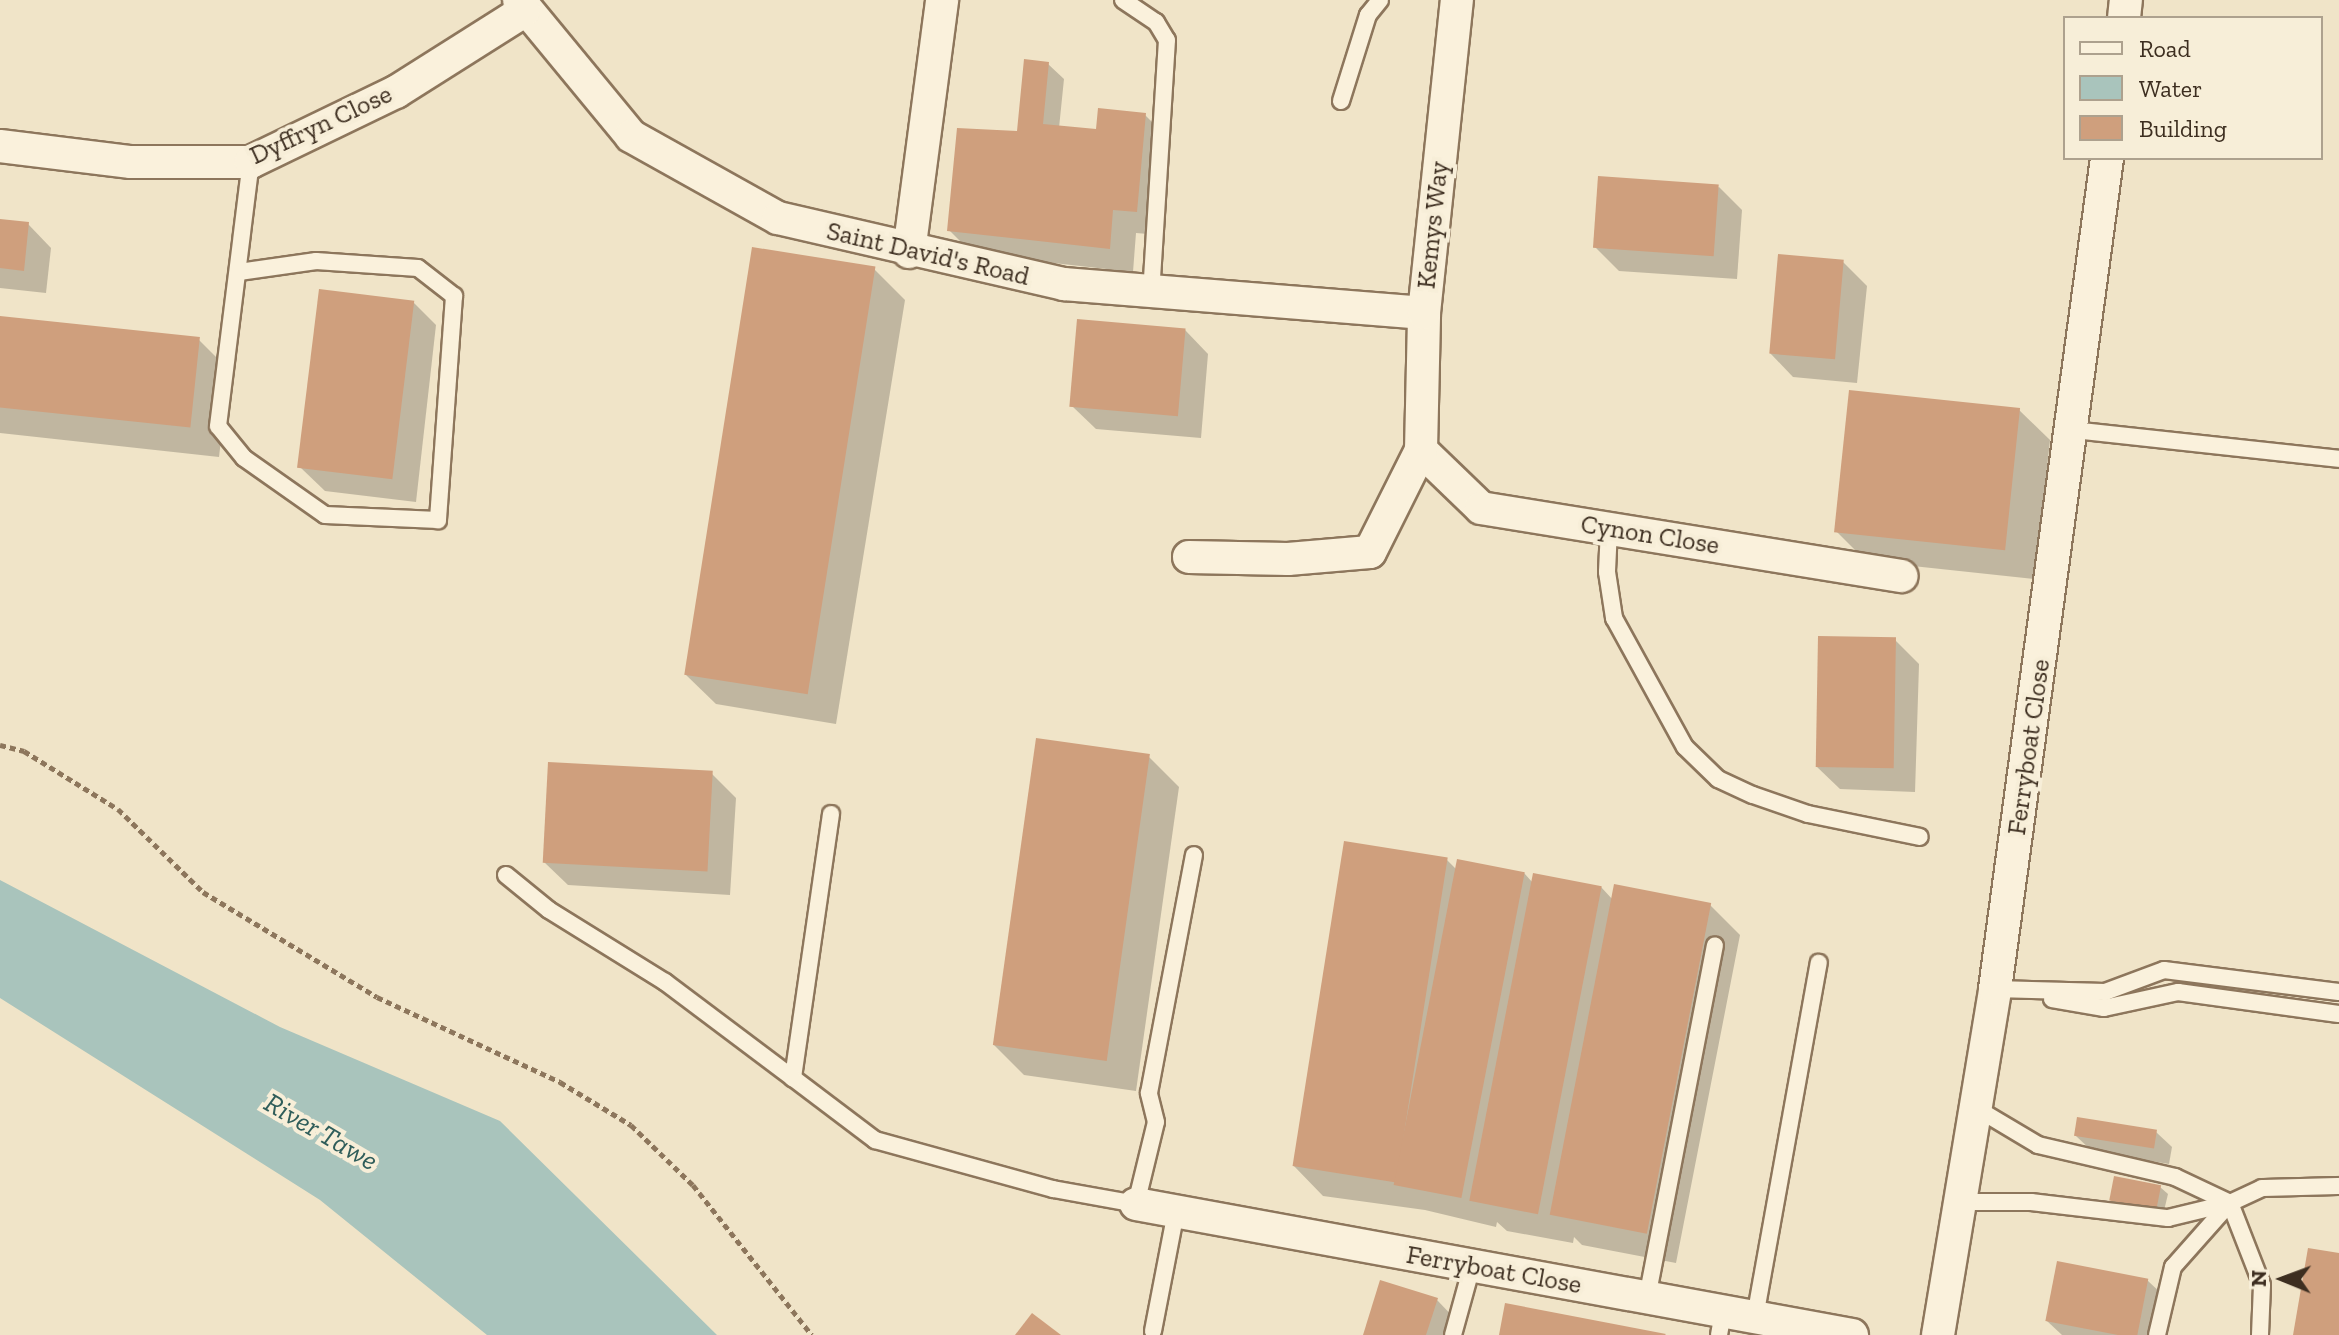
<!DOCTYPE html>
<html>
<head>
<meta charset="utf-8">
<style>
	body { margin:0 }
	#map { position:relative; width:2339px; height:1335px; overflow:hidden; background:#f0e4c8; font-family:"Zilla Slab",serif }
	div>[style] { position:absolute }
	.water>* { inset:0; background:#a9c4bc }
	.shadow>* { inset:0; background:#0003 }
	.building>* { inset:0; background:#cf9f7d; transform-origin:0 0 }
	.path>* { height:5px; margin-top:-2.5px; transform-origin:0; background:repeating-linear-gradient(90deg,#8d765c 0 6px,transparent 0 10px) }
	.roads { filter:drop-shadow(2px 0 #8d765c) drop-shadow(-2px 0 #8d765c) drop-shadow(0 2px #8d765c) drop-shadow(0 -2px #8d765c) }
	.service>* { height:16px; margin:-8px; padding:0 8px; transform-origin:8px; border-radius:8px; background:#faf1dc }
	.minor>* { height:32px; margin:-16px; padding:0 16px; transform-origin:16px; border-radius:16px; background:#faf1dc }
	span { translate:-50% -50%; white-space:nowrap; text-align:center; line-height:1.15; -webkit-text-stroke:8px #f7eed8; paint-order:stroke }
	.street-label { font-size:26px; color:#3d2e20 }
	.water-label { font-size:28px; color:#2f5d5a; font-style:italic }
	.legend { position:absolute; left:2063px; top:16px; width:260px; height:144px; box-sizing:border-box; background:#f7eed8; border:2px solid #ada18e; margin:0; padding:10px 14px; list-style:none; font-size:24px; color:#3d2e20 }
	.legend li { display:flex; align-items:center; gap:16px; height:40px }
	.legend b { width:40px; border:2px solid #ada18e }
	.north { position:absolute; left:2243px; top:1239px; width:80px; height:80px; -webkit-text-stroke:6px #f7eed8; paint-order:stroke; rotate:271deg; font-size:22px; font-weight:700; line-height:32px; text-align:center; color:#3d2e20 }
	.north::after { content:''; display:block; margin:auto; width:28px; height:36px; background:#3d2e20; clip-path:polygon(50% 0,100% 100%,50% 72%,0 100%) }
</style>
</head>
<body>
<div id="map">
	<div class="water">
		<div style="clip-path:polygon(0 880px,280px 1027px,500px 1121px,717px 1335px,487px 1335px,320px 1200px,0 998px)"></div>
	</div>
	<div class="shadow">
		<div style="clip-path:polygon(1048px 64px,1064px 79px,1059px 128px,1098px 131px,1145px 115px,1168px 138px,1160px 235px,1136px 233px,1133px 272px,973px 254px,949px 230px,1023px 134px)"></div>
		<div style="clip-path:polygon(1719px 187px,1742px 210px,1737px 279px,1619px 271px,1595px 247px)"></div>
		<div style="clip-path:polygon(0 221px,28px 224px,51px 248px,46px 293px,0 288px)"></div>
		<div style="clip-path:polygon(1843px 262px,1867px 286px,1857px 383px,1793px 377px,1770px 353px)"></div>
		<div style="clip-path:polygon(874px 269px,905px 300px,836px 724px,716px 704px,685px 674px)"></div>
		<div style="clip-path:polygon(413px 302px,436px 325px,416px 502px,325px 491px,301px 468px)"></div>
		<div style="clip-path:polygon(0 318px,199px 340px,229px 370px,219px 457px,0 433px)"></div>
		<div style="clip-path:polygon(1185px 330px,1208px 354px,1201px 438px,1096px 429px,1072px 406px)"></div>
		<div style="clip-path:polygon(2019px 410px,2050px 440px,2035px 579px,1866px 561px,1836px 531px)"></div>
		<div style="clip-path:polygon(1895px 640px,1919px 664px,1915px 792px,1840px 789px,1816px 766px)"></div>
		<div style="clip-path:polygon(1149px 757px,1179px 787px,1136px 1091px,1024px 1075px,994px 1045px)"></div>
		<div style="clip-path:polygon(712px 774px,736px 798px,730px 895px,568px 885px,544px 862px)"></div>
		<div style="clip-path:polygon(1447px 860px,1457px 870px,1524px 873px,1533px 883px,1601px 887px,1613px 900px,1710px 905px,1740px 935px,1676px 1263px,1582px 1245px,1574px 1237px,1573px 1243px,1507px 1231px,1497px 1222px,1496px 1227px,1425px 1210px,1323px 1196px,1293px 1165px)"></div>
		<div style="clip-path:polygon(2156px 1132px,2172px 1147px,2169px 1164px,2092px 1151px,2076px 1136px)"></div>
		<div style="clip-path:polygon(2160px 1187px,2168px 1194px,2163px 1215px,2119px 1207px,2111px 1199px)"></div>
		<div style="clip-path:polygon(2147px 1280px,2163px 1295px,2154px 1335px,2062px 1335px,2047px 1321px)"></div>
		<div style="clip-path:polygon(1437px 1300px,1460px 1324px,1457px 1335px,1365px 1335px)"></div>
	</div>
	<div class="building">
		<div style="clip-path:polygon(1024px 59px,1049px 62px,1043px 124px,1096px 129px,1098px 108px,1146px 113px,1137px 212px,1113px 210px,1110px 249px,947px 231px,957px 128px,1017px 131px)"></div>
		<div style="left:1598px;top:176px;width:121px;height:72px;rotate:4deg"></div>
		<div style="clip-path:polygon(0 219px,29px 222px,24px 271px,0 268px)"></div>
		<div style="left:752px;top:247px;width:125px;height:433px;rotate:9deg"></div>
		<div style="left:1778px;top:254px;width:66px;height:100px;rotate:5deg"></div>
		<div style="left:319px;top:289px;width:96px;height:180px;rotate:7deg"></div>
		<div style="left:0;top:316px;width:201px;height:91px;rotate:6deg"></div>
		<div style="left:1077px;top:319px;width:109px;height:88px;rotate:5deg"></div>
		<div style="left:1849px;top:390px;width:172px;height:143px;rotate:6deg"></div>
		<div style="left:1818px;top:636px;width:78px;height:131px;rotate:1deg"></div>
		<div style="left:1036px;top:738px;width:115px;height:310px;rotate:8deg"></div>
		<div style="left:548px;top:762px;width:165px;height:101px;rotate:3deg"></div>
		<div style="left:1344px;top:841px;width:105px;height:329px;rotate:9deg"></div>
		<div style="left:1457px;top:859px;width:69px;height:332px;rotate:11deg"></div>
		<div style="left:1533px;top:873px;width:70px;height:334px;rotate:11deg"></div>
		<div style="left:1614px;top:884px;width:99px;height:337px;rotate:11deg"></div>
		<div style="left:2077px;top:1117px;width:81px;height:19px;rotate:9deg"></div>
		<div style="left:2114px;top:1176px;width:48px;height:25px;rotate:11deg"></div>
		<div style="clip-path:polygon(2308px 1248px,2339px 1253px,2339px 1335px,2293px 1335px)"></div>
		<div style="left:2057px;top:1261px;width:93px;height:61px;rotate:11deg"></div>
		<div style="clip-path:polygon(1380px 1280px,1438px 1298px,1426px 1335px,1363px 1335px)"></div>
		<div style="clip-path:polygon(1505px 1303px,1666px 1334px,1665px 1335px,1499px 1335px)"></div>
		<div style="clip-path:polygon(1032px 1313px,1061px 1335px,1015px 1335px)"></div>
	</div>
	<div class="path">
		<div style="left:0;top:745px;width:25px;rotate:14deg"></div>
		<div style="left:24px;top:751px;width:110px;rotate:31.7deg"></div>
		<div style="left:118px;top:809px;width:119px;rotate:44.3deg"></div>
		<div style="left:203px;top:892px;width:203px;rotate:31.1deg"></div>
		<div style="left:377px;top:997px;width:202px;rotate:24.9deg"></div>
		<div style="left:560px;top:1082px;width:83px;rotate:31.2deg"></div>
		<div style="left:631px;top:1125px;width:86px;rotate:44.1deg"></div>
		<div style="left:693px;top:1185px;width:191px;rotate:51.6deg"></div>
	</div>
	<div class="roads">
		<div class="service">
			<div style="left:1123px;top:0;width:40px;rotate:34deg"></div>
			<div style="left:1156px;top:22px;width:21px;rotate:59deg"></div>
			<div style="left:1167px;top:40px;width:252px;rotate:93.6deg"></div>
			<div style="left:1341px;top:101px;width:90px;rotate:-72.6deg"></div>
			<div style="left:1368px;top:15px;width:19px;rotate:-51deg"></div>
			<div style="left:239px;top:272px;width:78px;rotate:-8.1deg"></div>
			<div style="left:316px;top:261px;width:102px;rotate:3.9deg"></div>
			<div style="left:418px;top:268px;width:46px;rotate:37.9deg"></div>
			<div style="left:454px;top:296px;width:225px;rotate:94.1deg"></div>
			<div style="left:438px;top:520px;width:113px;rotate:-177.5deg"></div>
			<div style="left:325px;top:515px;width:99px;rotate:-144.9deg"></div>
			<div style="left:244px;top:458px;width:41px;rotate:-129.1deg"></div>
			<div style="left:218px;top:426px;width:266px;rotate:-82.9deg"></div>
			<div style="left:2073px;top:430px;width:268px;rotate:6.2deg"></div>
			<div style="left:1609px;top:529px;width:43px;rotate:92.7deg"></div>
			<div style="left:1607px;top:572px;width:47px;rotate:81.3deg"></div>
			<div style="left:1614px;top:618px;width:147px;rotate:61.2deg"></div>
			<div style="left:1685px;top:747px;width:46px;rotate:44.1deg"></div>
			<div style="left:1718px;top:779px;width:38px;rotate:25deg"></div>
			<div style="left:1753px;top:795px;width:58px;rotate:19.1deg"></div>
			<div style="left:1808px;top:814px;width:114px;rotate:11.6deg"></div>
			<div style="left:831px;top:814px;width:267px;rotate:98.2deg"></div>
			<div style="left:793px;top:1078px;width:103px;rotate:37.1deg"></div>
			<div style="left:875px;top:1140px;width:185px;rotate:15.4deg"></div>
			<div style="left:1053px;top:1189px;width:84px;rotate:10.2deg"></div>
			<div style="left:1136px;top:1204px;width:84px;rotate:-76.3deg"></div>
			<div style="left:1156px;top:1122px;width:30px;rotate:-104deg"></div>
			<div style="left:1149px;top:1093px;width:242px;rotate:-79.3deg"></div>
			<div style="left:506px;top:875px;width:55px;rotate:39.1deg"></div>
			<div style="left:549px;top:910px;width:137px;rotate:31.8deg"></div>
			<div style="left:665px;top:982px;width:160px;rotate:36.9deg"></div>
			<div style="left:1995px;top:989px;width:110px;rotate:1.6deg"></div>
			<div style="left:2105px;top:992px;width:63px;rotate:-20.4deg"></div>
			<div style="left:2164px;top:970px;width:176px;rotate:7.2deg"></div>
			<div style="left:2052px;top:999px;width:53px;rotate:9.8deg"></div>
			<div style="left:2104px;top:1008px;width:76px;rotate:-12.2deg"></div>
			<div style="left:2178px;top:992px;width:162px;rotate:7.8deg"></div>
			<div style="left:1976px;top:1108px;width:72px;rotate:30.8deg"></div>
			<div style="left:2038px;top:1145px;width:141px;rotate:13.1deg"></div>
			<div style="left:2175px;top:1177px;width:61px;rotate:25.3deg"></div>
			<div style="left:2230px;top:1203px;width:88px;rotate:68.7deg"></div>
			<div style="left:2262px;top:1285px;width:50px;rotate:92.3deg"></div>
			<div style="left:1961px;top:1202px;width:70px"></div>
			<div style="left:2031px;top:1202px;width:138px;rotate:6.7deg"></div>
			<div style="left:2168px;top:1218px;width:64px;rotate:-13.6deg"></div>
			<div style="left:2230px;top:1203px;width:35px;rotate:-25deg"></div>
			<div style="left:2262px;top:1188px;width:77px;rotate:-1.5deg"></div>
			<div style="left:1647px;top:1298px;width:359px;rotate:-79.1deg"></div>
			<div style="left:1755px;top:1317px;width:360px;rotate:-79.8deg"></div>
			<div style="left:1153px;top:1331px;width:121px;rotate:-79.1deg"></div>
			<div style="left:1453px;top:1335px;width:72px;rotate:-74.6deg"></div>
			<div style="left:1719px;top:1335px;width:23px;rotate:-80deg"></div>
			<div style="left:2157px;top:1335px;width:70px;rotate:-76.8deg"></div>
			<div style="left:2173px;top:1267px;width:84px;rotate:-48.4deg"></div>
		</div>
		<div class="minor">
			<div style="left:519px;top:0;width:176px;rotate:50.5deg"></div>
			<div style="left:631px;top:136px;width:168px;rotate:29.2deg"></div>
			<div style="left:778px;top:218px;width:294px;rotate:13deg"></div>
			<div style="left:1064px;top:284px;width:361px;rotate:4.6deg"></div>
			<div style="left:2124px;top:18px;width:18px;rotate:-84deg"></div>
			<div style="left:0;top:146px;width:132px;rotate:7deg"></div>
			<div style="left:131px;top:162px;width:120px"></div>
			<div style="left:251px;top:162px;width:161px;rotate:-25.8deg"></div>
			<div style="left:396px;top:92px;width:151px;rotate:-32.3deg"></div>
			<div style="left:909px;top:252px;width:254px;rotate:-82.5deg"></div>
			<div style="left:1421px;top:450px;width:83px;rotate:44deg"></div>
			<div style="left:1481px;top:508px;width:426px;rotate:9.2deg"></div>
			<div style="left:1189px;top:557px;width:99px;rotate:1.2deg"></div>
			<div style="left:1288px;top:559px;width:82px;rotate:-4.9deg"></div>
			<div style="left:1370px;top:552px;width:114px;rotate:-63.4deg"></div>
			<div style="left:1421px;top:450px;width:137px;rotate:-88.7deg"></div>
			<div style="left:1424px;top:313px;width:315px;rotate:-84deg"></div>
			<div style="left:1136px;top:1204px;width:728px;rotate:10.37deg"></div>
			<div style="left:1938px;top:1335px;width:351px;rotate:-80.6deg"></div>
			<div style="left:1995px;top:989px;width:839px;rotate:-82.32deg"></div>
		</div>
	</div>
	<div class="street-label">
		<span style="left:321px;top:125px;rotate:-25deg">Dyffryn Close</span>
		<span style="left:1433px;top:225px;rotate:-84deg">Kemys Way</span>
		<span style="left:928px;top:254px;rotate:13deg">Saint David's Road</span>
		<span style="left:1650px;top:535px;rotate:9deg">Cynon Close</span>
		<span style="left:2029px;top:747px;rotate:-82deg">Ferryboat Close</span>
		<span style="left:1494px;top:1270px;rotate:10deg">Ferryboat Close</span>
	</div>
	<div class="water-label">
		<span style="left:321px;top:1132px;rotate:30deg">River Tawe</span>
	</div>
	<ul class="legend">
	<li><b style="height:10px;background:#faf1dc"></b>Road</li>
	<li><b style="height:22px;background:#a9c4bc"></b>Water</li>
	<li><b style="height:22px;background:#cf9f7d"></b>Building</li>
	</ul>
	<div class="north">N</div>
</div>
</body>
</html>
